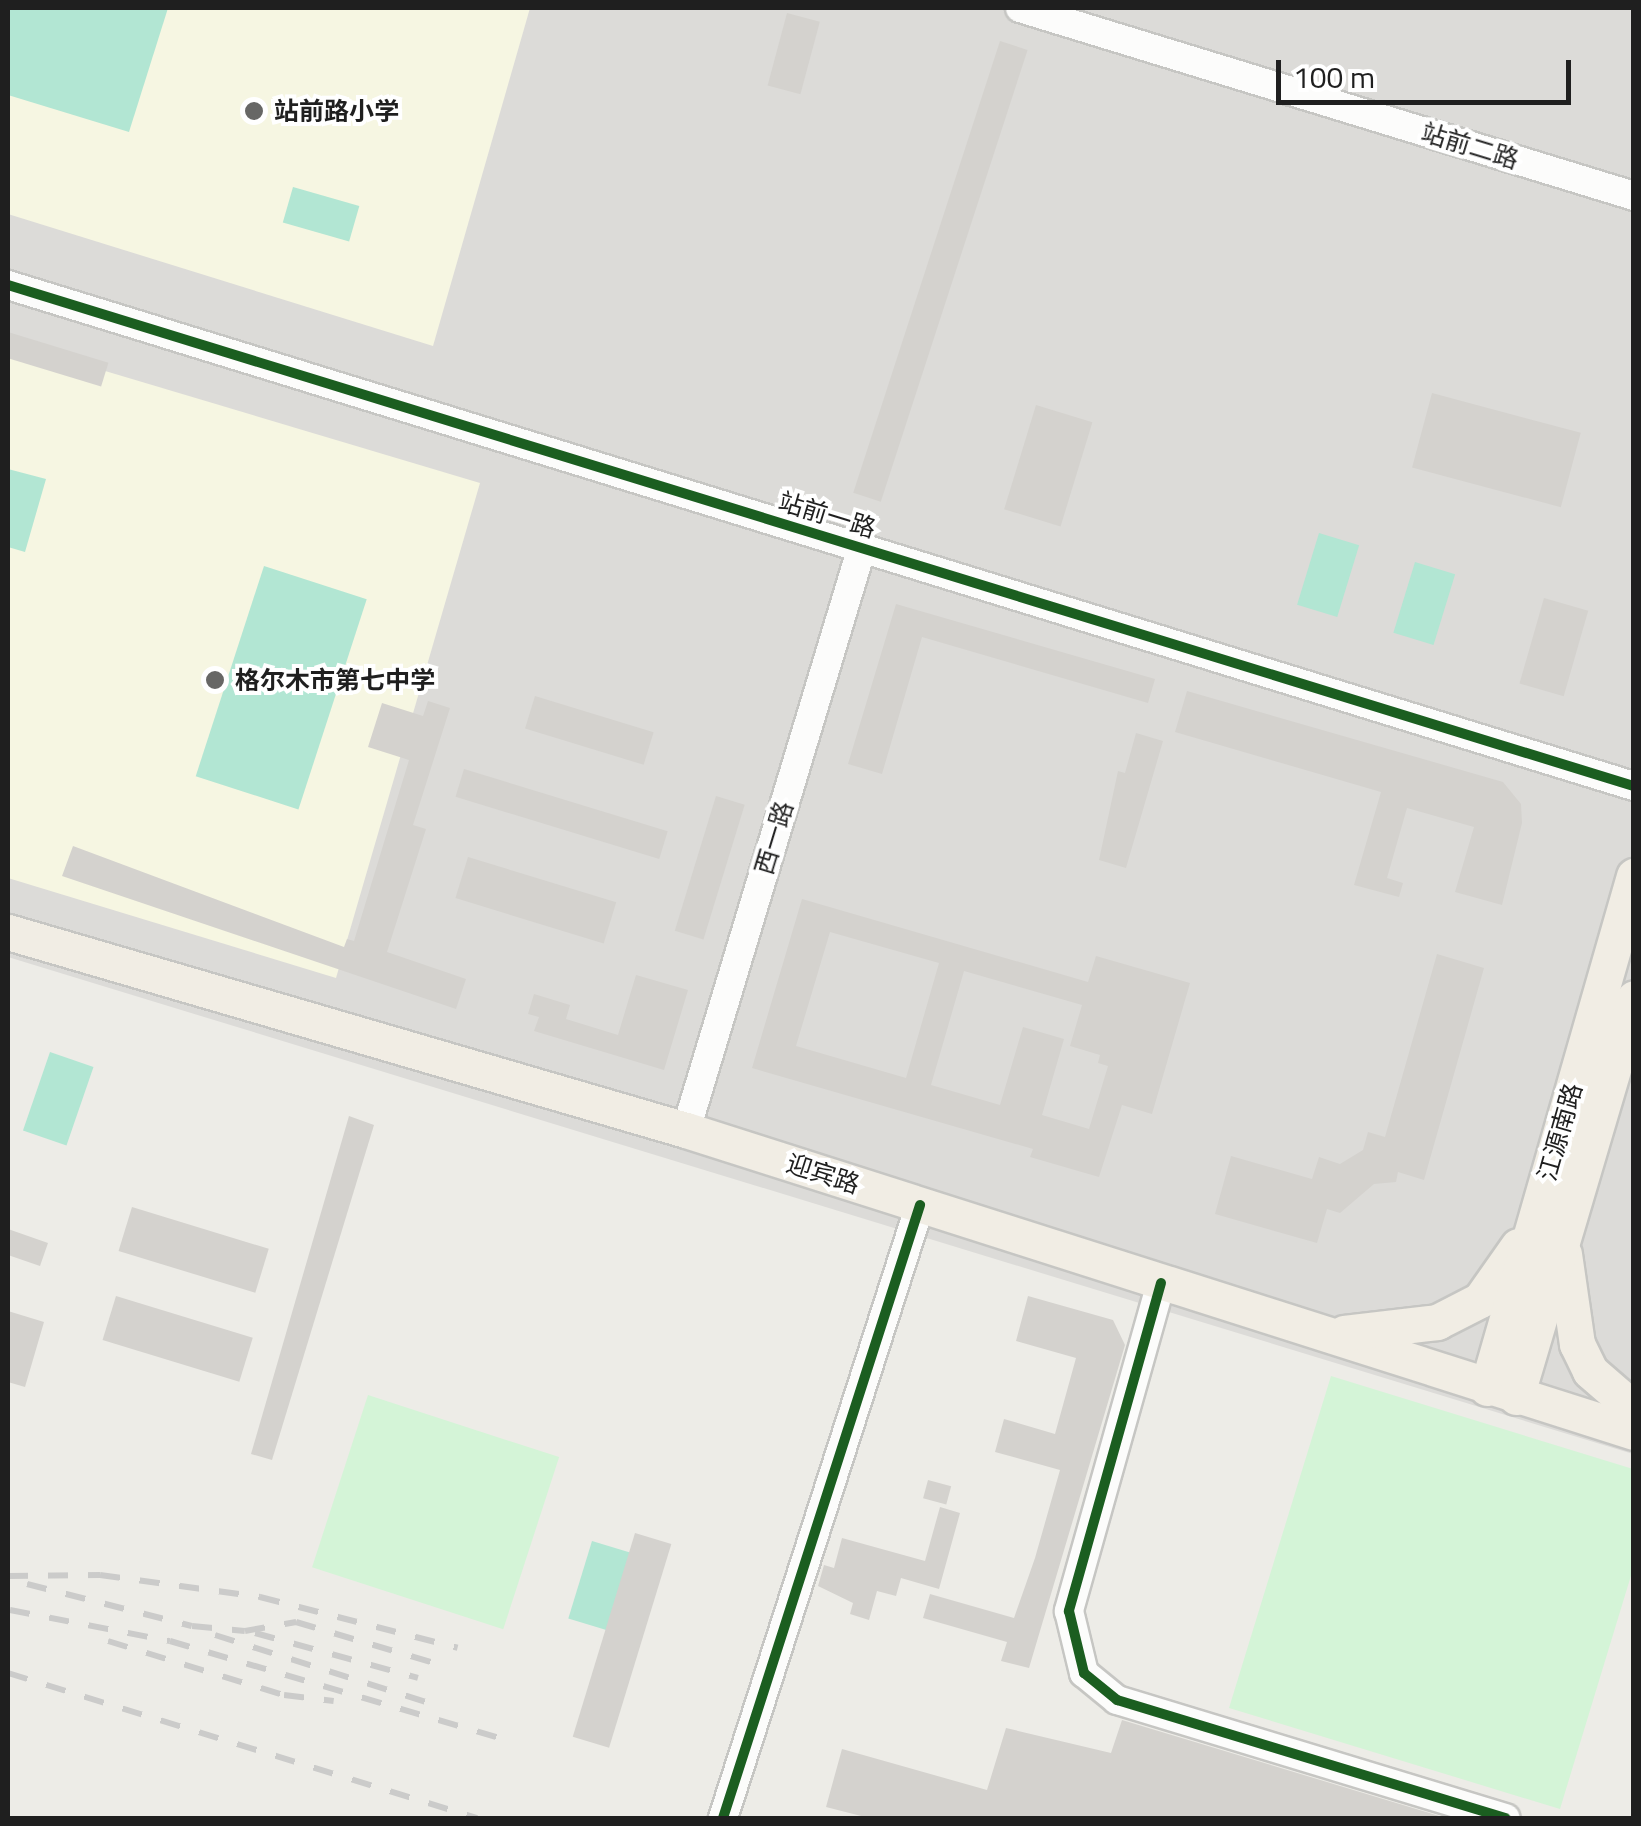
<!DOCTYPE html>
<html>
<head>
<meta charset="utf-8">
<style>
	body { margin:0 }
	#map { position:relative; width:1641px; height:1826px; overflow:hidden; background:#edece7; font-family:"Titillium Web","Noto Sans SC",sans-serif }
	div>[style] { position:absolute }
	.residential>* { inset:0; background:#dcdbd8 }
	.education>* { inset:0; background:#f6f6e2 }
	.park>* { inset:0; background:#d4f4d7; transform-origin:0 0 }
	.pitch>* { inset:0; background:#b2e6d3; transform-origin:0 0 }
	.building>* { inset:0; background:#d4d2ce; transform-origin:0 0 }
	.roads { filter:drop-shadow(2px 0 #c6c6c3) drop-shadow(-2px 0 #c6c6c3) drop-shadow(0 2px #c6c6c3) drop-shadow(0 -2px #c6c6c3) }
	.minor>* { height:28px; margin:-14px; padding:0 14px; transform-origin:14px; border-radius:14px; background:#fcfcfb }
	.major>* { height:35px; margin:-17.5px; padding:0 17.5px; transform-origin:17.5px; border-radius:17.5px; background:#f1ede4 }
	.rail>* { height:6px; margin-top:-3px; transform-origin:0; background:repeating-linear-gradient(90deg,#cbcbca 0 20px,transparent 0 40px) }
	.cycleway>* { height:10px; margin:-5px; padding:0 5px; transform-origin:5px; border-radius:5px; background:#1b5e20 }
	.dots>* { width:28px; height:28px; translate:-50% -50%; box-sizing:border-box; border:5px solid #fff; border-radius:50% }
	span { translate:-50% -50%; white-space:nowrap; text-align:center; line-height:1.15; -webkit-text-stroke:8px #fff; paint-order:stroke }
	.poi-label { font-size:25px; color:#1f1f1f; font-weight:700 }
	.left { translate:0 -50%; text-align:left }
	.street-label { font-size:25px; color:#1f1f1f }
	.frame { position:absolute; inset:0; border:10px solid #1f1f1f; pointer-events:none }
	.scale { position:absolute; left:1276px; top:60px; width:295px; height:45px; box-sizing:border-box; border:5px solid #1f1f1f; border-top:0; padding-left:12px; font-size:30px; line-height:35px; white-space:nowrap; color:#1f1f1f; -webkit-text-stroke:8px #fff; paint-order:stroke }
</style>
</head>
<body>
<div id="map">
	<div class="residential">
		<div style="clip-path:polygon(8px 8px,1633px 8px,1633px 1454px,8px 957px)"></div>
	</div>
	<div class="education">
		<div style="clip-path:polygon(8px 8px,530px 8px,433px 346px,8px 214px)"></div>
		<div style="clip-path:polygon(8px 342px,480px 483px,336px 978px,8px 878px)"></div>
	</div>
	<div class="park">
		<div style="clip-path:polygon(1331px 1376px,1633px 1469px,1633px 1569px,1560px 1809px,1229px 1708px)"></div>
		<div style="left:368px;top:1395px;width:201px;height:181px;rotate:18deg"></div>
	</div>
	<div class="pitch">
		<div style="clip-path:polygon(8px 8px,168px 8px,129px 132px,8px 95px)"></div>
		<div style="left:293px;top:187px;width:69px;height:37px;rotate:16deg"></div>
		<div style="clip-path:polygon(8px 469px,46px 479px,25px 552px,8px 547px)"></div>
		<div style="left:1319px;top:533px;width:42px;height:75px;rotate:17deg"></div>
		<div style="left:1415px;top:562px;width:42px;height:74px;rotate:17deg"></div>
		<div style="left:264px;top:566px;width:108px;height:221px;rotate:18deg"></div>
		<div style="left:50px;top:1052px;width:46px;height:83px;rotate:19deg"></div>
		<div style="left:592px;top:1541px;width:44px;height:81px;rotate:17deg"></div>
	</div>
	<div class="building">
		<div style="left:787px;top:13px;width:34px;height:75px;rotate:15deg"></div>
		<div style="left:1000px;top:41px;width:29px;height:475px;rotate:18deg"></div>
		<div style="left:8px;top:332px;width:105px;height:25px;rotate:17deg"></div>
		<div style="left:1432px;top:393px;width:154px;height:77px;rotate:15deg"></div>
		<div style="left:1036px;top:405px;width:59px;height:109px;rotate:17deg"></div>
		<div style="left:1544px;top:598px;width:46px;height:89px;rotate:16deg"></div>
		<div style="clip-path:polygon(896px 604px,1155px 679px,1148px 703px,922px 637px,882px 774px,848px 764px)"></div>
		<div style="clip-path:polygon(1187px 691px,1503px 782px,1521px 804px,1522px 823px,1502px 905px,1455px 892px,1474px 827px,1407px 808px,1387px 878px,1403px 883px,1399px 897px,1354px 885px,1381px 792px,1175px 732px)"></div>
		<div style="left:535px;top:696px;width:124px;height:34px;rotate:17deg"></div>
		<div style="clip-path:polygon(428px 701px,450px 708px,413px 825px,426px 829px,387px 952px,466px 979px,456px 1009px,62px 876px,73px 846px,344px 947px,347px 939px,354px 941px,409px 760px,368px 747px,382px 703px,423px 716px)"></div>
		<div style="clip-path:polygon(1136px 733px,1163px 741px,1126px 868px,1099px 860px,1118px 771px,1125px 773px)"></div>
		<div style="left:464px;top:769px;width:213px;height:29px;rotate:17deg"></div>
		<div style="left:716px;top:796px;width:30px;height:141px;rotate:17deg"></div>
		<div style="left:468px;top:857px;width:155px;height:43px;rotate:17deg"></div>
		<div style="clip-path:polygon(evenodd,802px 899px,1088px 982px,1096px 956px,1190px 983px,1152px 1114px,1122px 1105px,1099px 1177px,1030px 1157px,1033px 1149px,752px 1068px,802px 899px,830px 932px,939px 963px,906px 1078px,796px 1046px,830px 932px,802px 899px,964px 971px,1082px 1005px,1070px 1046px,1100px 1055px,1098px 1063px,1108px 1066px,1089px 1129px,1042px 1115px,1064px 1039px,1023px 1027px,1000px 1105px,931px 1085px,964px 971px)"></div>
		<div style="clip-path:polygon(1437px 954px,1484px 968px,1424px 1180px,1398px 1172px,1396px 1182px,1374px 1184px,1340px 1213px,1327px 1209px,1317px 1243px,1215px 1214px,1231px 1156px,1312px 1179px,1319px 1157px,1340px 1164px,1363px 1150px,1368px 1132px,1385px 1137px)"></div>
		<div style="clip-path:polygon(636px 975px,688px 990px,664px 1070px,534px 1031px,539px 1017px,528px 1014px,534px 994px,570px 1005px,566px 1019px,618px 1035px)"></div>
		<div style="clip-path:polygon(349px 1116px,374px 1125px,272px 1460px,251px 1454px)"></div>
		<div style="left:132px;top:1207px;width:143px;height:46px;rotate:17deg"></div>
		<div style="clip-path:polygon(8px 1229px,48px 1243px,40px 1266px,8px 1255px)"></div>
		<div style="left:116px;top:1296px;width:143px;height:46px;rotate:17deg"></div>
		<div style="clip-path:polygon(1028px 1296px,1113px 1320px,1125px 1345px,1029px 1668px,1001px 1661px,1007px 1642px,923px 1618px,930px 1594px,1014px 1618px,1035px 1558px,1060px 1470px,995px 1452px,1004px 1419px,1055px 1434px,1076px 1358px,1016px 1341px)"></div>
		<div style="clip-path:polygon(8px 1311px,44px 1322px,25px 1387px,8px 1382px)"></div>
		<div style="left:928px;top:1480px;width:24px;height:19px;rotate:15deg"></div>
		<div style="clip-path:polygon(940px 1507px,960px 1513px,939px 1589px,901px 1578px,896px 1596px,877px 1591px,869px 1620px,850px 1614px,853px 1603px,818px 1586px,824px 1565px,834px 1568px,842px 1538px,925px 1561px)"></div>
		<div style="left:635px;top:1533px;width:38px;height:213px;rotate:17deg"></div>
		<div style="clip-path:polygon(1122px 1720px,1446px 1818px,869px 1818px,826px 1807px,842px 1749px,987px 1790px,1006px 1728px,1111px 1753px)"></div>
	</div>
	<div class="roads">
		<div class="minor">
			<div style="left:1020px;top:8px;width:642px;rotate:17.02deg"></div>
			<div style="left:8px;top:285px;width:1701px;rotate:17.13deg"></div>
			<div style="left:686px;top:1130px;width:609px;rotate:-73.2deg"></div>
			<div style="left:1161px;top:1283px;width:341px;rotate:105.7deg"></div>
			<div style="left:1069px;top:1611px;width:64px;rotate:76.4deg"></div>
			<div style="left:1084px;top:1673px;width:43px;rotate:39.3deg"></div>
			<div style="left:1117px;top:1700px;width:406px;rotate:16.9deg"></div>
			<div style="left:723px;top:1818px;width:644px;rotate:-72.18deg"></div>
		</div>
		<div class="major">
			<div style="left:8px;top:932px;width:706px;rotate:16.28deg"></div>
			<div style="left:686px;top:1130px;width:995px;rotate:17.67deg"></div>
			<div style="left:1564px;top:1254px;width:91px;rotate:81.8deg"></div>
			<div style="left:1577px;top:1344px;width:30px;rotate:64deg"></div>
			<div style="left:1590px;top:1371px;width:58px;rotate:40.8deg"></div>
			<div style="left:1344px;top:1333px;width:94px;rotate:-6.7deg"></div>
			<div style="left:1437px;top:1322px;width:48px;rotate:-27.1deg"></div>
			<div style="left:1480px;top:1300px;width:66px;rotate:-54.9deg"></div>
			<div style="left:1487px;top:1388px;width:533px;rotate:-73.98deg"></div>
			<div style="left:1516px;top:1397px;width:416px;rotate:-73.5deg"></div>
		</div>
	</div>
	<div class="rail">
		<div style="left:8px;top:1576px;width:92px;rotate:-0.6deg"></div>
		<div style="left:100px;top:1575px;width:162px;rotate:7.8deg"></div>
		<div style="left:260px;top:1597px;width:204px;rotate:14.4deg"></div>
		<div style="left:27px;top:1584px;width:170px;rotate:14.3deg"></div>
		<div style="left:192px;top:1626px;width:53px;rotate:5.4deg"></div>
		<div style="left:245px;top:1631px;width:52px;rotate:-10deg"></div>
		<div style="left:296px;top:1622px;width:148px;rotate:16.5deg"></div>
		<div style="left:10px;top:1610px;width:163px;rotate:11deg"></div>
		<div style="left:170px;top:1641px;width:343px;rotate:16.4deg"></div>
		<div style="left:255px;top:1633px;width:169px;rotate:15.4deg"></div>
		<div style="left:215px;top:1635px;width:225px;rotate:17.6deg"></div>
		<div style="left:108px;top:1641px;width:184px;rotate:17.1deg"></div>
		<div style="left:284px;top:1695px;width:50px;rotate:6.8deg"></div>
		<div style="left:8px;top:1673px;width:491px;rotate:17.2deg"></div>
	</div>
	<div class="cycleway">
		<div style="left:8px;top:285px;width:1701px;rotate:17.13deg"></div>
		<div style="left:1161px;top:1283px;width:341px;rotate:105.7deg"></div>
		<div style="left:1069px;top:1611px;width:64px;rotate:76.4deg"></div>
		<div style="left:1084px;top:1673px;width:43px;rotate:39.3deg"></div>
		<div style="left:1117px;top:1700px;width:406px;rotate:16.9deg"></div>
		<div style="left:723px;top:1818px;width:644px;rotate:-72.18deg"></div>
	</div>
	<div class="dots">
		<div style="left:254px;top:111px;background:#676765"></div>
		<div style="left:215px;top:680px;background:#676765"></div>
	</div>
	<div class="poi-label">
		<span class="left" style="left:274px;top:111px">站前路小学</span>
		<span class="left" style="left:235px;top:680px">格尔木市第七中学</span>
	</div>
	<div class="street-label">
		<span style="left:1470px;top:146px;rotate:17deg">站前二路</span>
		<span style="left:827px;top:515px;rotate:17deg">站前一路</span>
		<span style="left:774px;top:838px;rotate:-73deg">西一路</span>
		<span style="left:1560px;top:1132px;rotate:-74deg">江源南路</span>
		<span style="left:823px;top:1174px;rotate:18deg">迎宾路</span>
	</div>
	<div class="frame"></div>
	<div class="scale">100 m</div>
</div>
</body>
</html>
